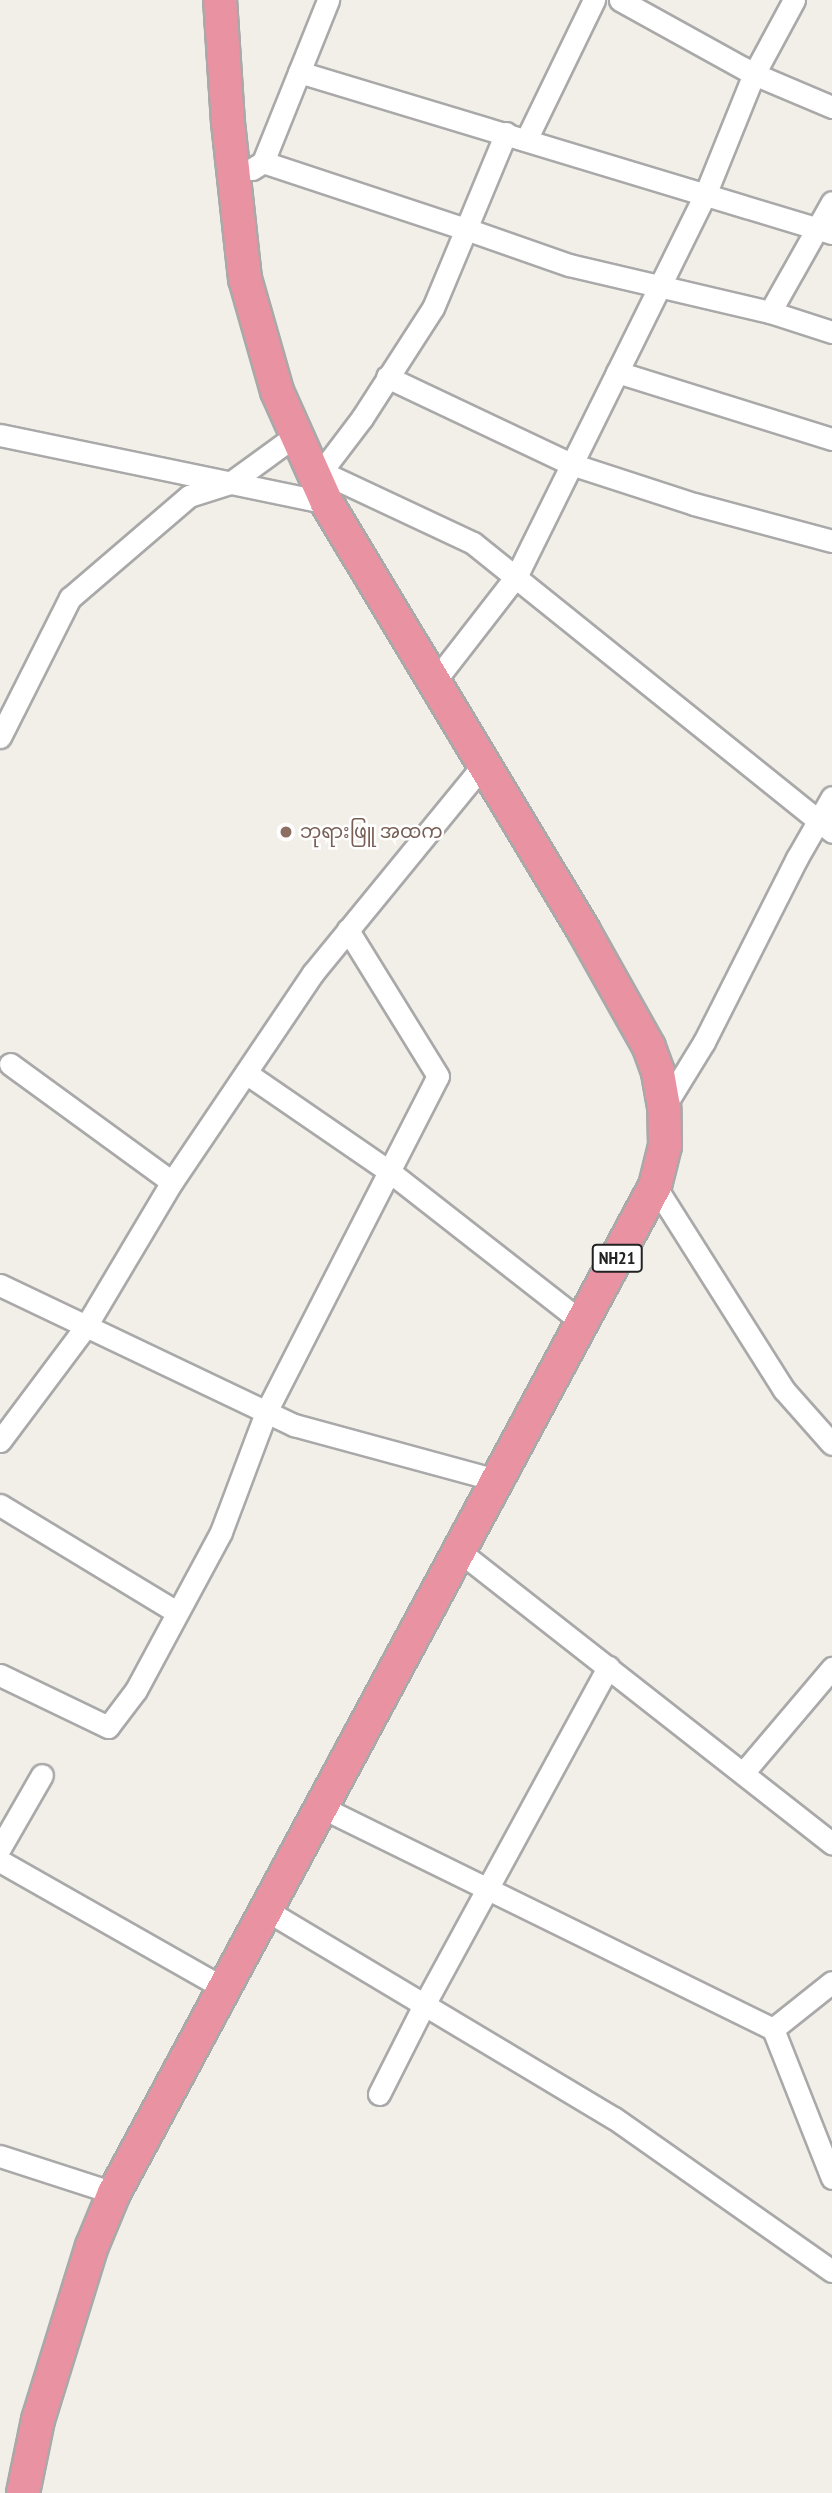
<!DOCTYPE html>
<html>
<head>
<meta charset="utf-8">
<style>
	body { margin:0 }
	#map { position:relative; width:832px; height:2493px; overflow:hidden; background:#f2efe9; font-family:"PT Sans Narrow","Noto Sans Myanmar",sans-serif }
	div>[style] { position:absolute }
	.roads { filter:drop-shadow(2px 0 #a9a9a9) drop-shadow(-2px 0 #a9a9a9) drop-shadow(0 2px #a9a9a9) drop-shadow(0 -2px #a9a9a9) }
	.minor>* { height:21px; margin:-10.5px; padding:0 10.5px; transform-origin:10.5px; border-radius:10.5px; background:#fff }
	.highway>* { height:32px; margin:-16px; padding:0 16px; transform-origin:16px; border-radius:16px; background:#e892a2 }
	.dots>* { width:19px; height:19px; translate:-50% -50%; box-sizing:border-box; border:4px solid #fff; border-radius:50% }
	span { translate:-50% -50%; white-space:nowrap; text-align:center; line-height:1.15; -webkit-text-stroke:5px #fff; paint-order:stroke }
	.shield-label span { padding:2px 5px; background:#fff; border:2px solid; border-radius:5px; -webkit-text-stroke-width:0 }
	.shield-label { font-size:18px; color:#222; font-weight:700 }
	.education-label { font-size:19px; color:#785e54 }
	.left { translate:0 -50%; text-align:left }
</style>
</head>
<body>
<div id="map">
	<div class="roads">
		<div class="minor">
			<div style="left:620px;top:0;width:153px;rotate:28.9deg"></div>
			<div style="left:754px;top:74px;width:85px;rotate:22.9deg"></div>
			<div style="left:299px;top:72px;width:557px;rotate:16.81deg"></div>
			<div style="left:526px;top:140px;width:156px;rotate:-64.1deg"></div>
			<div style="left:263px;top:162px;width:214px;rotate:18.3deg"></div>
			<div style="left:466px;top:229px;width:104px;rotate:-67.4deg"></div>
			<div style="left:252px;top:169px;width:13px;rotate:-32deg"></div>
			<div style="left:263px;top:162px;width:175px;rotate:-68.1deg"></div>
			<div style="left:770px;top:312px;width:126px;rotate:-60.6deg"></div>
			<div style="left:617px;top:372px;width:225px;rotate:17.3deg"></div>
			<div style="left:387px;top:377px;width:204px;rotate:25.3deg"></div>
			<div style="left:571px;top:464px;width:129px;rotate:18deg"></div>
			<div style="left:694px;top:504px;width:143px;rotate:15deg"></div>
			<div style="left:0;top:435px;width:334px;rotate:11.7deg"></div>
			<div style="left:311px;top:467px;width:179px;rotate:25.1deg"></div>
			<div style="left:473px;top:543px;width:461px;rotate:38.8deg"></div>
			<div style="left:321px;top:472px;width:68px;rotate:-52.8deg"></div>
			<div style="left:362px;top:418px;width:131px;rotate:-57.2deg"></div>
			<div style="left:433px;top:308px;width:86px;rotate:-67.3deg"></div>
			<div style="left:466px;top:229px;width:109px;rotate:19.3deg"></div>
			<div style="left:569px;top:265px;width:206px;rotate:13.2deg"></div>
			<div style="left:770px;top:312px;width:65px;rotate:17.9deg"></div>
			<div style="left:434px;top:682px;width:135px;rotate:-52.2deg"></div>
			<div style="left:517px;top:575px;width:424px;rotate:-63.7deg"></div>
			<div style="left:705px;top:195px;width:131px;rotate:-68deg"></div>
			<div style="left:754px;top:74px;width:84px;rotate:-61.6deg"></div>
			<div style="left:0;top:737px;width:156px;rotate:-63.3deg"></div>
			<div style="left:70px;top:598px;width:157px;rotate:-40.6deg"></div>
			<div style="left:189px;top:496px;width:43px;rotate:-17.6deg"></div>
			<div style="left:230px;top:483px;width:82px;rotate:-36deg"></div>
			<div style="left:10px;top:1064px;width:200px;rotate:36.1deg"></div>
			<div style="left:246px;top:1073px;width:175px;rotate:34.5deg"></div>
			<div style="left:390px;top:1172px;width:244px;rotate:38deg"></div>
			<div style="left:664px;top:1107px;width:76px;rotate:-58.4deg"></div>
			<div style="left:704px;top:1042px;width:206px;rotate:-63.2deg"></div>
			<div style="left:797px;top:858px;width:70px;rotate:-60.2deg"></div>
			<div style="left:655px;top:1186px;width:241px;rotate:57.7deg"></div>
			<div style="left:784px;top:1390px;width:72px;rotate:48.4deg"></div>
			<div style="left:0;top:1285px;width:326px;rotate:25.5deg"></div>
			<div style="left:294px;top:1425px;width:210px;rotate:15.2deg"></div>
			<div style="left:0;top:1441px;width:144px;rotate:-53.2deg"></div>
			<div style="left:86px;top:1326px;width:168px;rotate:-59.2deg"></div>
			<div style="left:172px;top:1182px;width:252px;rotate:-56deg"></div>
			<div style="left:313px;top:973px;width:270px;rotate:-50.7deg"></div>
			<div style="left:0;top:1505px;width:207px;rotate:31.2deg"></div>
			<div style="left:459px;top:1551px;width:474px;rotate:38.1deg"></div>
			<div style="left:0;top:1675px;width:120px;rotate:25.7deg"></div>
			<div style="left:108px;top:1727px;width:46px;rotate:-52.9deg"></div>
			<div style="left:136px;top:1690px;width:179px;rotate:-61.7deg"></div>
			<div style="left:221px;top:1532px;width:128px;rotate:-69.4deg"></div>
			<div style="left:266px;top:1412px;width:377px;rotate:-62.9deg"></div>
			<div style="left:438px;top:1076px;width:172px;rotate:-121.7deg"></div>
			<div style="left:743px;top:1773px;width:138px;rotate:-49.7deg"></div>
			<div style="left:321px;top:1807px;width:504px;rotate:26.16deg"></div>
			<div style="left:773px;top:2029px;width:160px;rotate:68.4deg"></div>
			<div style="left:0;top:1848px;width:84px;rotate:-60.1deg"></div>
			<div style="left:0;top:1861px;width:257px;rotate:29.6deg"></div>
			<div style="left:266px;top:1910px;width:405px;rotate:30.9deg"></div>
			<div style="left:614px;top:2118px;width:266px;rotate:35.1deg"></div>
			<div style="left:773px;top:2029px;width:75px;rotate:-38.5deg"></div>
			<div style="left:379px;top:2094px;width:102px;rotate:-63.2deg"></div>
			<div style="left:425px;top:2003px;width:383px;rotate:-61.4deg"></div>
			<div style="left:0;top:2156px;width:120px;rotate:18deg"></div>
		</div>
		<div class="highway">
			<div style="left:23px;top:2493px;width:75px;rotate:-78.4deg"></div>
			<div style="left:38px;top:2420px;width:182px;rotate:-72.8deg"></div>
			<div style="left:92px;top:2246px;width:57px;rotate:-67.5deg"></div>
			<div style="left:114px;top:2193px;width:1143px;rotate:-61.75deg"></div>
			<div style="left:655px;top:1186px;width:41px;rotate:-76deg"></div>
			<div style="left:665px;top:1146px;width:39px;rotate:-91deg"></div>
			<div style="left:664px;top:1107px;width:36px;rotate:-100deg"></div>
			<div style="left:658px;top:1072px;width:27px;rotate:-110deg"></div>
			<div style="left:649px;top:1047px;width:133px;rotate:-119.3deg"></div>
			<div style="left:584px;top:931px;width:499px;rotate:-121deg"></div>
			<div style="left:327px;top:503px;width:123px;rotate:-114.1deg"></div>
			<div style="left:277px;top:391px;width:116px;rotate:-105.9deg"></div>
			<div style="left:245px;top:279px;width:157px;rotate:-96.2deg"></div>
			<div style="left:228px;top:123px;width:123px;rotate:-93.7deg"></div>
		</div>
	</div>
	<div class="dots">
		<div style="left:286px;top:832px;background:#8d6e63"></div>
	</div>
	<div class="shield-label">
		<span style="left:617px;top:1258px">NH21</span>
	</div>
	<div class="education-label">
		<span class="left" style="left:300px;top:832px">ဘုရားဖြူ အထက</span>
	</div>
</div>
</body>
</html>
